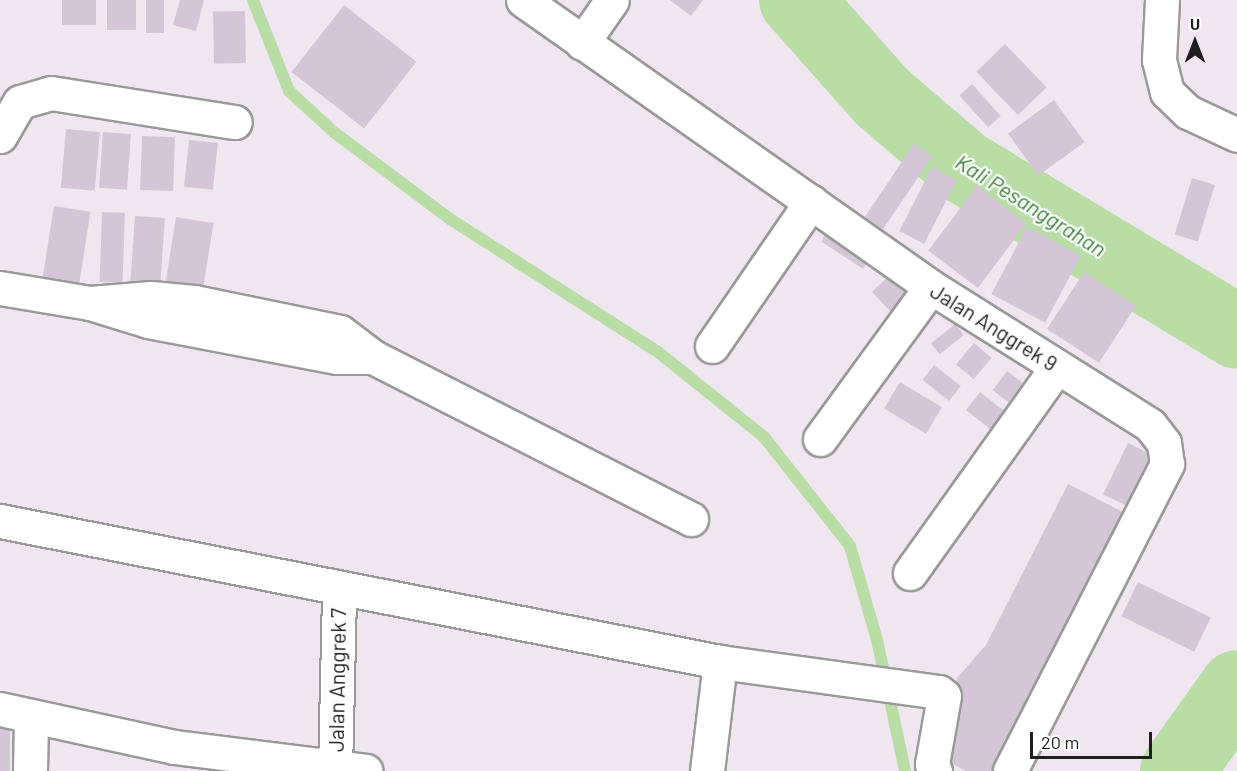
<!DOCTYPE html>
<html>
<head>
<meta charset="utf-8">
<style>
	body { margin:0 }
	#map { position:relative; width:1237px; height:771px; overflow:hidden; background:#f0e6ef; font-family:Barlow,sans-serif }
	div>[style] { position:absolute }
	.stream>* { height:12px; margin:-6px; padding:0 6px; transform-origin:6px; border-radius:6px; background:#b8dea6 }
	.river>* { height:74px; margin:-37px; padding:0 37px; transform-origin:37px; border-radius:37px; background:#b8dea6 }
	.building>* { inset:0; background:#d5c6d7; transform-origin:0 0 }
	.roads { filter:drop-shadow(2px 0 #999) drop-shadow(-2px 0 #999) drop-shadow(0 2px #999) drop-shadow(0 -2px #999) }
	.minor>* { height:33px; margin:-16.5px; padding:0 16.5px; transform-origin:16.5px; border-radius:16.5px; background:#fff }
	span { translate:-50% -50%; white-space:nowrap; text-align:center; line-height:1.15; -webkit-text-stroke:4.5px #fff; paint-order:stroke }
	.street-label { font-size:21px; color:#1f1f1f }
	.water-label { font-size:22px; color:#3c8039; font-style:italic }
	.north { position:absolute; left:1165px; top:12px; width:60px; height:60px; -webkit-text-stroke:4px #fff; paint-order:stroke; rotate:0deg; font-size:16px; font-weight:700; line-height:24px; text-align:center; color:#1f1f1f }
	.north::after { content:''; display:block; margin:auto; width:21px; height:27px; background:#1f1f1f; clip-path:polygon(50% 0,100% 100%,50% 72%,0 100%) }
	.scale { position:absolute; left:1030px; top:732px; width:122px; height:27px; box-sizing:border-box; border:3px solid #1f1f1f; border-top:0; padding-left:8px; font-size:18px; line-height:21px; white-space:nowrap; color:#1f1f1f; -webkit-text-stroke:4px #fff; paint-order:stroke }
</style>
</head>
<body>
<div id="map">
	<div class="stream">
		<div style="left:253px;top:0;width:98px;rotate:68.4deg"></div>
		<div style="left:289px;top:91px;width:62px;rotate:42.4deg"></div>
		<div style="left:335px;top:133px;width:144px;rotate:36.8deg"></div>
		<div style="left:450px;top:219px;width:247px;rotate:32.6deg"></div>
		<div style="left:658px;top:352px;width:136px;rotate:38.7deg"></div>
		<div style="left:764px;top:437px;width:139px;rotate:51.7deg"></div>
		<div style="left:850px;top:546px;width:98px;rotate:74deg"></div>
		<div style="left:877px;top:640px;width:134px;rotate:77.9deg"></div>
	</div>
	<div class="river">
		<div style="left:796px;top:0;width:130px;rotate:48.4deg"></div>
		<div style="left:882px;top:97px;width:108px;rotate:40.5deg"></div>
		<div style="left:964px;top:167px;width:319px;rotate:31.1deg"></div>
		<div style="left:1177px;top:771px;width:103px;rotate:-54.5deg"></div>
	</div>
	<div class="building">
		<div style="left:62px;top:0;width:34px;height:25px"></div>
		<div style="left:107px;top:0;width:29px;height:30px"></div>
		<div style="left:146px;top:0;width:18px;height:33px"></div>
		<div style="clip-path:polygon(180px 0,204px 0,196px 31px,173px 25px)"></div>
		<div style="clip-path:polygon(670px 0,703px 0,691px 16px)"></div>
		<div style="left:344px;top:5px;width:92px;height:85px;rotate:38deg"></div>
		<div style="left:245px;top:11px;width:52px;height:32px;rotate:89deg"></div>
		<div style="left:1005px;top:44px;width:60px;height:40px;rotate:46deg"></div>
		<div style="left:972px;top:84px;width:43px;height:17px;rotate:48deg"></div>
		<div style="left:1054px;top:100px;width:52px;height:57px;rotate:54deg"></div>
		<div style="left:66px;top:129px;width:34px;height:59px;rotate:5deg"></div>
		<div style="left:103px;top:132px;width:28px;height:56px;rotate:4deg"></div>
		<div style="left:142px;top:136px;width:33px;height:54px;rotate:2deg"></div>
		<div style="left:189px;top:140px;width:29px;height:47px;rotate:6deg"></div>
		<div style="left:914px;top:144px;width:22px;height:88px;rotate:34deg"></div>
		<div style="left:932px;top:167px;width:28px;height:72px;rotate:27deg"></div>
		<div style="left:1192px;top:178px;width:24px;height:59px;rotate:17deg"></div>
		<div style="left:977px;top:186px;width:62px;height:81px;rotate:37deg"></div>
		<div style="left:54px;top:206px;width:37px;height:77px;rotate:9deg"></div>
		<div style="left:102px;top:212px;width:23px;height:70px;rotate:2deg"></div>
		<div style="left:135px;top:216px;width:30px;height:69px;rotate:4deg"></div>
		<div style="left:176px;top:217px;width:38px;height:71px;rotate:9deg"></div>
		<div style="left:833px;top:223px;width:50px;height:22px;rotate:33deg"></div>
		<div style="left:1027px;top:227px;width:61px;height:76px;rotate:28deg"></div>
		<div style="left:1084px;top:272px;width:62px;height:68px;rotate:33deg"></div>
		<div style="left:891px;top:274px;width:34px;height:26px;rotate:47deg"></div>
		<div style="left:955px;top:324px;width:14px;height:31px;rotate:51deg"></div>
		<div style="left:974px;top:343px;width:23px;height:28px;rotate:40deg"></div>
		<div style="left:934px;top:365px;width:34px;height:19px;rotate:38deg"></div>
		<div style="left:1007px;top:371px;width:20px;height:24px;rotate:37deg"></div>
		<div style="left:900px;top:382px;width:49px;height:31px;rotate:31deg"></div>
		<div style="left:980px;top:392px;width:34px;height:23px;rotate:38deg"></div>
		<div style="left:1128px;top:443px;width:34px;height:57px;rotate:26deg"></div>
		<div style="clip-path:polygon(1068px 484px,1133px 517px,1002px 771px,966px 771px,949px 762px,957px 724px,957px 678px,986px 645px)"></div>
		<div style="left:1138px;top:582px;width:81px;height:38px;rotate:26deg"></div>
		<div style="left:0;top:723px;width:10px;height:48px"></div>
	</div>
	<div class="roads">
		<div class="minor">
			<div style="left:523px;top:0;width:499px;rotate:35.1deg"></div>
			<div style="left:931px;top:287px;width:259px;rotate:32.2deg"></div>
			<div style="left:1150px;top:425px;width:23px;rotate:52deg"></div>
			<div style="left:1164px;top:443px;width:21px;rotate:82deg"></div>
			<div style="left:1167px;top:464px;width:345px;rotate:117.1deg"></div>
			<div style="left:1162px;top:0;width:60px;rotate:92.9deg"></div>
			<div style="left:1159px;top:60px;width:33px;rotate:76deg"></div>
			<div style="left:1167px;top:92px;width:29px;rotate:44deg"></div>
			<div style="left:1188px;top:112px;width:54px;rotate:25.1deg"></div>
			<div style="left:582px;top:43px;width:52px;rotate:-55.1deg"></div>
			<div style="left:0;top:136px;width:39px;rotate:-60deg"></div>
			<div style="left:20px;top:102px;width:32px;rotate:-16deg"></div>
			<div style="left:51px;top:93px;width:186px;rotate:9deg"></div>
			<div style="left:0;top:288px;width:91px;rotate:9.5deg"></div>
			<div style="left:90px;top:303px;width:61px;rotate:17.2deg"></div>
			<div style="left:148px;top:321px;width:192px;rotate:10.8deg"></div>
			<div style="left:337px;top:357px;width:36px"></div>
			<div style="left:90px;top:303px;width:61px;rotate:-4.7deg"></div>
			<div style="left:151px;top:298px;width:43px;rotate:5.3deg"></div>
			<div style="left:194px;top:302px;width:149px;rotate:11.6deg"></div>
			<div style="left:340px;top:332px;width:41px;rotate:37.1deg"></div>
			<div style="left:373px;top:357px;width:357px;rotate:27deg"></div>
			<div style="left:712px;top:346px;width:175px;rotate:-55.5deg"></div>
			<div style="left:820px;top:439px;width:188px;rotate:-53.9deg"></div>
			<div style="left:0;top:521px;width:734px;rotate:11.08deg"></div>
			<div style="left:720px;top:662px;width:221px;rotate:7.8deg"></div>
			<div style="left:939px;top:692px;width:6px;rotate:39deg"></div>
			<div style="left:944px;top:696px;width:69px;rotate:100deg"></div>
			<div style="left:932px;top:764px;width:8px;rotate:67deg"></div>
			<div style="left:910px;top:573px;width:253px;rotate:-54.5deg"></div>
			<div style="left:0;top:709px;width:178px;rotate:12.3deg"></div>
			<div style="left:174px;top:747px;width:193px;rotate:7.1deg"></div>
			<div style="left:30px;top:771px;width:54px;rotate:-88.9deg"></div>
			<div style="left:335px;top:771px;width:183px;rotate:-88.7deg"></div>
			<div style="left:707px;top:771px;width:110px;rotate:-83.2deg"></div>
		</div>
	</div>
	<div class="street-label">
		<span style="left:994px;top:327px;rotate:32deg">Jalan Anggrek 9</span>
		<span style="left:337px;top:680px;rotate:-89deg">Jalan Anggrek 7</span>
	</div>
	<div class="water-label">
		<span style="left:1031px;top:205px;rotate:32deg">Kali Pesanggrahan</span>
	</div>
	<div class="north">U</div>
	<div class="scale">20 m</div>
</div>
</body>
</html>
